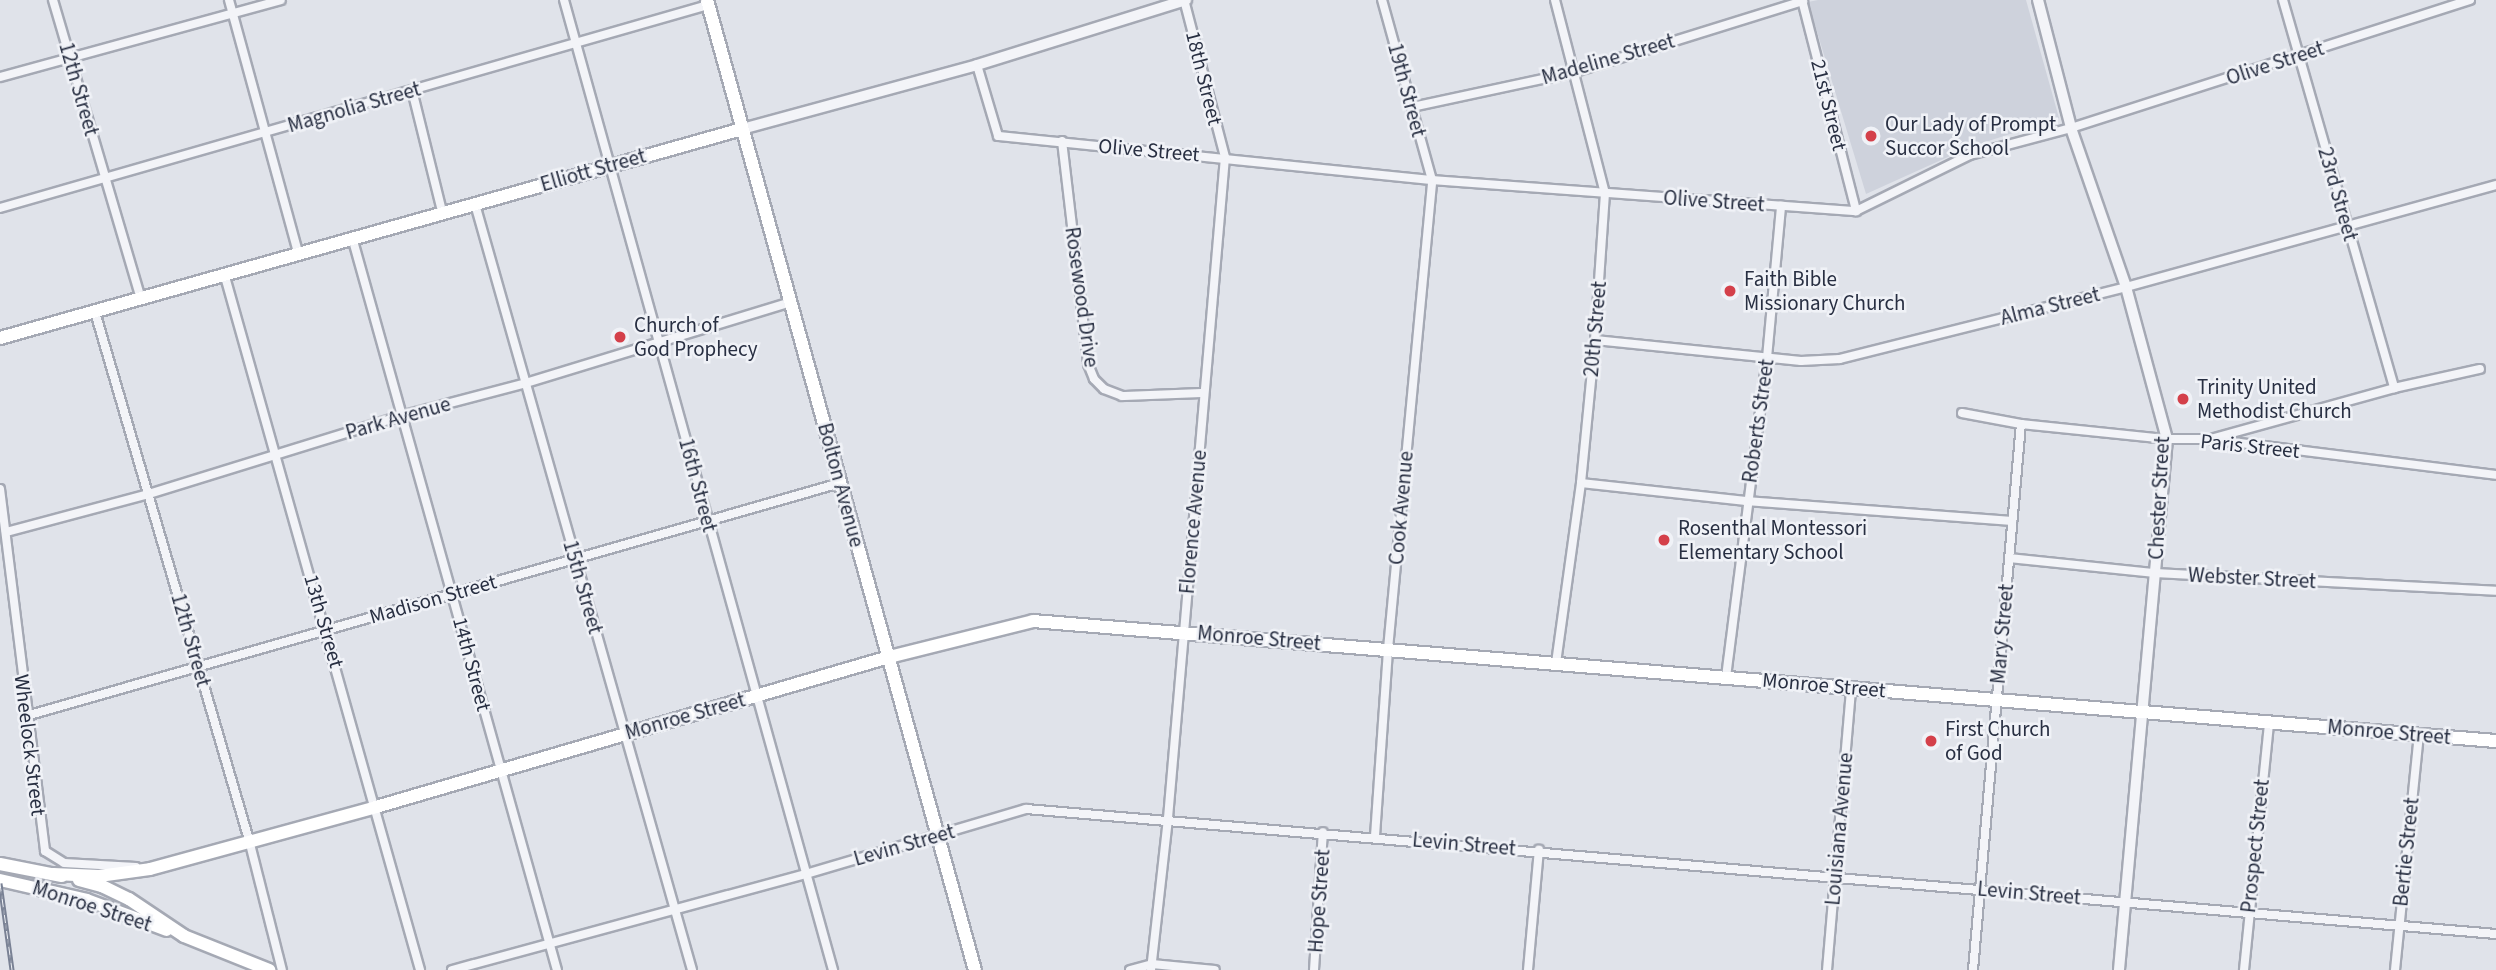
<!DOCTYPE html>
<html>
<head>
<meta charset="utf-8">
<style>
	body { margin:0 }
	#map { position:relative; width:2496px; height:970px; overflow:hidden; background:#e0e3ea; font-family:"Source Sans 3",sans-serif }
	div>[style] { position:absolute }
	.built>* { inset:0; background:#ced2dc }
	.roads { filter:drop-shadow(2px 0 #a5a9b4) drop-shadow(-2px 0 #a5a9b4) drop-shadow(0 2px #a5a9b4) drop-shadow(0 -2px #a5a9b4) }
	.minor>* { height:8px; margin:-4px; padding:0 4px; transform-origin:4px; border-radius:4px; background:#f3f4f8 }
	.tertiary>* { height:10px; margin:-5px; padding:0 5px; transform-origin:5px; border-radius:5px; background:#f3f4f8 }
	.secondary>* { height:12px; margin:-6px; padding:0 6px; transform-origin:6px; border-radius:6px; background:#fff }
	.primary>* { height:12px; margin:-6px; padding:0 6px; transform-origin:6px; border-radius:6px; background:#fff }
	.rail>* { height:5px; margin-top:-2.5px; transform-origin:0; background:repeating-linear-gradient(90deg,#f0f2f7 0 8px,#798194 0 16px); box-sizing:border-box; border-block:2px solid #798194 }
	.dots>* { width:19px; height:19px; translate:-50% -50%; box-sizing:border-box; border:4px solid #f0f2f7; border-radius:50% }
	span { translate:-50% -50%; white-space:nowrap; text-align:center; line-height:1.15; -webkit-text-stroke:5px #f0f2f7; paint-order:stroke }
	.street-label { font-size:21px; color:#282f42 }
	.poi-label { font-size:21px; color:#282f42 }
	.left { translate:0 -50%; text-align:left }
</style>
</head>
<body>
<div id="map">
	<div class="built">
		<div style="clip-path:polygon(1818px 0,2026px 0,2059px 118px,1970px 147px,1866px 194px,1808px 2px)"></div>
	</div>
	<div class="roads">
		<div class="minor">
			<div style="left:53px;top:0;width:312px;rotate:73.6deg"></div>
			<div style="left:229px;top:0;width:262px;rotate:74.7deg"></div>
			<div style="left:564px;top:0;width:1007px;rotate:74.5deg"></div>
			<div style="left:1555px;top:0;width:199px;rotate:75.5deg"></div>
			<div style="left:1605px;top:193px;width:147px;rotate:93.9deg"></div>
			<div style="left:1595px;top:340px;width:144px;rotate:95.6deg"></div>
			<div style="left:1581px;top:483px;width:182px;rotate:97.9deg"></div>
			<div style="left:1802px;top:0;width:218px;rotate:75.6deg"></div>
			<div style="left:2283px;top:0;width:404px;rotate:74deg"></div>
			<div style="left:977px;top:65px;width:74px;rotate:73.5deg"></div>
			<div style="left:998px;top:136px;width:436px;rotate:5.8deg"></div>
			<div style="left:1432px;top:180px;width:425px;rotate:4.2deg"></div>
			<div style="left:1856px;top:211px;width:127px;rotate:-26.2deg"></div>
			<div style="left:1970px;top:155px;width:105px;rotate:-15deg"></div>
			<div style="left:2071px;top:128px;width:419px;rotate:-17.8deg"></div>
			<div style="left:0;top:77px;width:291px;rotate:-15.3deg"></div>
			<div style="left:412px;top:90px;width:125px;rotate:76.1deg"></div>
			<div style="left:1412px;top:107px;width:167px;rotate:-12.1deg"></div>
			<div style="left:1575px;top:72px;width:239px;rotate:-17.3deg"></div>
			<div style="left:1062px;top:141px;width:225px;rotate:83.3deg"></div>
			<div style="left:1088px;top:364px;width:16px;rotate:68deg"></div>
			<div style="left:1094px;top:379px;width:14px;rotate:45deg"></div>
			<div style="left:1104px;top:389px;width:19px;rotate:21deg"></div>
			<div style="left:1122px;top:396px;width:82px;rotate:-2.1deg"></div>
			<div style="left:475px;top:204px;width:796px;rotate:74.18deg"></div>
			<div style="left:0;top:208px;width:737px;rotate:-16deg"></div>
			<div style="left:352px;top:237px;width:761px;rotate:74.38deg"></div>
			<div style="left:224px;top:273px;width:724px;rotate:74.29deg"></div>
			<div style="left:95px;top:312px;width:550px;rotate:73.74deg"></div>
			<div style="left:249px;top:840px;width:134px;rotate:75.8deg"></div>
			<div style="left:1595px;top:340px;width:207px;rotate:5.8deg"></div>
			<div style="left:1801px;top:361px;width:39px;rotate:-3deg"></div>
			<div style="left:1840px;top:359px;width:295px;rotate:-14.1deg"></div>
			<div style="left:2126px;top:287px;width:384px;rotate:-15.4deg"></div>
			<div style="left:1962px;top:413px;width:60px;rotate:10.6deg"></div>
			<div style="left:2021px;top:424px;width:147px;rotate:5.9deg"></div>
			<div style="left:2167px;top:439px;width:41px"></div>
			<div style="left:2208px;top:439px;width:290px;rotate:7.1deg"></div>
			<div style="left:2214px;top:438px;width:187px;rotate:-15.5deg"></div>
			<div style="left:2394px;top:388px;width:88px;rotate:-12.5deg"></div>
			<div style="left:1581px;top:483px;width:166px;rotate:6.2deg"></div>
			<div style="left:1746px;top:501px;width:267px;rotate:4.3deg"></div>
			<div style="left:0;top:489px;width:365px;rotate:82.9deg"></div>
			<div style="left:45px;top:851px;width:22px;rotate:32deg"></div>
			<div style="left:64px;top:863px;width:72px;rotate:3.2deg"></div>
			<div style="left:6px;top:532px;width:148px;rotate:-14.9deg"></div>
			<div style="left:149px;top:494px;width:267px;rotate:-17.2deg"></div>
			<div style="left:404px;top:415px;width:126px;rotate:-14.7deg"></div>
			<div style="left:526px;top:383px;width:277px;rotate:-17deg"></div>
			<div style="left:2009px;top:558px;width:147px;rotate:5.9deg"></div>
			<div style="left:2155px;top:573px;width:341px;rotate:3deg"></div>
			<div style="left:1726px;top:677px;width:322px;rotate:-82.7deg"></div>
			<div style="left:1767px;top:358px;width:153px;rotate:-84.7deg"></div>
			<div style="left:26px;top:716px;width:847px;rotate:-15.97deg"></div>
			<div style="left:1375px;top:836px;width:187px;rotate:-86deg"></div>
			<div style="left:1388px;top:649px;width:471px;rotate:-84.6deg"></div>
			<div style="left:1432px;top:180px;width:187px;rotate:-105.5deg"></div>
			<div style="left:452px;top:970px;width:367px;rotate:-15.2deg"></div>
			<div style="left:806px;top:874px;width:229px;rotate:-16.5deg"></div>
			<div style="left:1026px;top:809px;width:1475px;rotate:4.86deg"></div>
			<div style="left:1130px;top:970px;width:23px;rotate:-15deg"></div>
			<div style="left:1152px;top:964px;width:63px;rotate:5.4deg"></div>
			<div style="left:1151px;top:970px;width:153px;rotate:-83.6deg"></div>
			<div style="left:1168px;top:818px;width:663px;rotate:-85.07deg"></div>
			<div style="left:1225px;top:157px;width:162px;rotate:-104.6deg"></div>
			<div style="left:1314px;top:970px;width:138px;rotate:-86.3deg"></div>
			<div style="left:1528px;top:970px;width:121px;rotate:-84.8deg"></div>
			<div style="left:1827px;top:970px;width:283px;rotate:-85.1deg"></div>
			<div style="left:1973px;top:970px;width:548px;rotate:-84.98deg"></div>
			<div style="left:2244px;top:970px;width:249px;rotate:-84.2deg"></div>
			<div style="left:2395px;top:970px;width:236px;rotate:-84.2deg"></div>
		</div>
		<div class="tertiary">
			<div style="left:2038px;top:0;width:132px;rotate:75.5deg"></div>
			<div style="left:2071px;top:128px;width:168px;rotate:70.9deg"></div>
			<div style="left:2126px;top:287px;width:157px;rotate:74.9deg"></div>
			<div style="left:2167px;top:439px;width:533px;rotate:95.17deg"></div>
			<div style="left:742px;top:129px;width:244px;rotate:-15.2deg"></div>
			<div style="left:977px;top:65px;width:219px;rotate:-17.3deg"></div>
		</div>
		<div class="secondary">
			<div style="left:0;top:338px;width:771px;rotate:-15.73deg"></div>
			<div style="left:0;top:864px;width:63px;rotate:11deg"></div>
			<div style="left:53px;top:874px;width:46px;rotate:2.5deg"></div>
			<div style="left:99px;top:876px;width:51px;rotate:-7.8deg"></div>
			<div style="left:150px;top:869px;width:234px;rotate:-15.3deg"></div>
			<div style="left:376px;top:807px;width:534px;rotate:-16.3deg"></div>
			<div style="left:889px;top:657px;width:148px;rotate:-14deg"></div>
			<div style="left:1033px;top:621px;width:1468px;rotate:4.69deg"></div>
			<div style="left:0;top:880px;width:89px;rotate:12.9deg"></div>
			<div style="left:87px;top:900px;width:85px;rotate:20.6deg"></div>
			<div style="left:79px;top:880px;width:24px;rotate:15deg"></div>
			<div style="left:102px;top:886px;width:30px;rotate:26deg"></div>
			<div style="left:129px;top:899px;width:66px;rotate:33.9deg"></div>
			<div style="left:184px;top:936px;width:92px;rotate:21.8deg"></div>
		</div>
		<div class="primary">
			<div style="left:707px;top:0;width:1006px;rotate:74.56deg"></div>
		</div>
	</div>
	<div class="rail">
		<div style="left:0;top:883px;width:88px;rotate:82.1deg"></div>
	</div>
	<div class="dots">
		<div style="left:1871px;top:136px;background:#d4404a"></div>
		<div style="left:1730px;top:291px;background:#d4404a"></div>
		<div style="left:620px;top:337px;background:#d4404a"></div>
		<div style="left:2183px;top:399px;background:#d4404a"></div>
		<div style="left:1664px;top:540px;background:#d4404a"></div>
		<div style="left:1931px;top:741px;background:#d4404a"></div>
	</div>
	<div class="street-label">
		<span style="left:1608px;top:59px;rotate:-16deg">Madeline Street</span>
		<span style="left:2275px;top:63px;rotate:-18deg">Olive Street</span>
		<span style="left:1204px;top:78px;rotate:76deg">18th Street</span>
		<span style="left:79px;top:89px;rotate:74deg">12th Street</span>
		<span style="left:1407px;top:90px;rotate:75deg">19th Street</span>
		<span style="left:1829px;top:105px;rotate:76deg">21st Street</span>
		<span style="left:354px;top:107px;rotate:-16deg">Magnolia Street</span>
		<span style="left:1149px;top:150px;rotate:5deg">Olive Street</span>
		<span style="left:593px;top:170px;rotate:-16deg">Elliott Street</span>
		<span style="left:2338px;top:194px;rotate:74deg">23rd Street</span>
		<span style="left:1714px;top:201px;rotate:4deg">Olive Street</span>
		<span style="left:1082px;top:297px;rotate:82deg">Rosewood Drive</span>
		<span style="left:2050px;top:306px;rotate:-14deg">Alma Street</span>
		<span style="left:1595px;top:329px;rotate:-85deg">20th Street</span>
		<span style="left:398px;top:418px;rotate:-16deg">Park Avenue</span>
		<span style="left:1758px;top:421px;rotate:-82deg">Roberts Street</span>
		<span style="left:2250px;top:446px;rotate:6deg">Paris Street</span>
		<span style="left:698px;top:485px;rotate:75deg">16th Street</span>
		<span style="left:841px;top:485px;rotate:75deg">Bolton Avenue</span>
		<span style="left:2159px;top:498px;rotate:-87deg">Chester Street</span>
		<span style="left:1401px;top:508px;rotate:-85deg">Cook Avenue</span>
		<span style="left:1193px;top:522px;rotate:-85deg">Florence Avenue</span>
		<span style="left:2252px;top:578px;rotate:3deg">Webster Street</span>
		<span style="left:583px;top:587px;rotate:74deg">15th Street</span>
		<span style="left:433px;top:599px;rotate:-16deg">Madison Street</span>
		<span style="left:324px;top:621px;rotate:74deg">13th Street</span>
		<span style="left:2002px;top:634px;rotate:-85deg">Mary Street</span>
		<span style="left:1259px;top:638px;rotate:5deg">Monroe Street</span>
		<span style="left:191px;top:640px;rotate:74deg">12th Street</span>
		<span style="left:472px;top:664px;rotate:75deg">14th Street</span>
		<span style="left:1824px;top:685px;rotate:5deg">Monroe Street</span>
		<span style="left:685px;top:716px;rotate:-16deg">Monroe Street</span>
		<span style="left:2389px;top:732px;rotate:5deg">Monroe Street</span>
		<span style="left:30px;top:745px;rotate:83deg">Wheelock Street</span>
		<span style="left:1839px;top:829px;rotate:-85deg">Louisiana Avenue</span>
		<span style="left:1464px;top:844px;rotate:5deg">Levin Street</span>
		<span style="left:904px;top:845px;rotate:-16deg">Levin Street</span>
		<span style="left:2255px;top:846px;rotate:-84deg">Prospect Street</span>
		<span style="left:2406px;top:852px;rotate:-84deg">Bertie Street</span>
		<span style="left:2029px;top:893px;rotate:5deg">Levin Street</span>
		<span style="left:1319px;top:901px;rotate:-86deg">Hope Street</span>
		<span style="left:92px;top:906px;rotate:18deg">Monroe Street</span>
	</div>
	<div class="poi-label">
		<span class="left" style="left:1885px;top:136px">Our Lady of Prompt<br>Succor School</span>
		<span class="left" style="left:1744px;top:291px">Faith Bible<br>Missionary Church</span>
		<span class="left" style="left:634px;top:337px">Church of<br>God Prophecy</span>
		<span class="left" style="left:2197px;top:399px">Trinity United<br>Methodist Church</span>
		<span class="left" style="left:1678px;top:540px">Rosenthal Montessori<br>Elementary School</span>
		<span class="left" style="left:1945px;top:741px">First Church<br>of God</span>
	</div>
</div>
</body>
</html>
